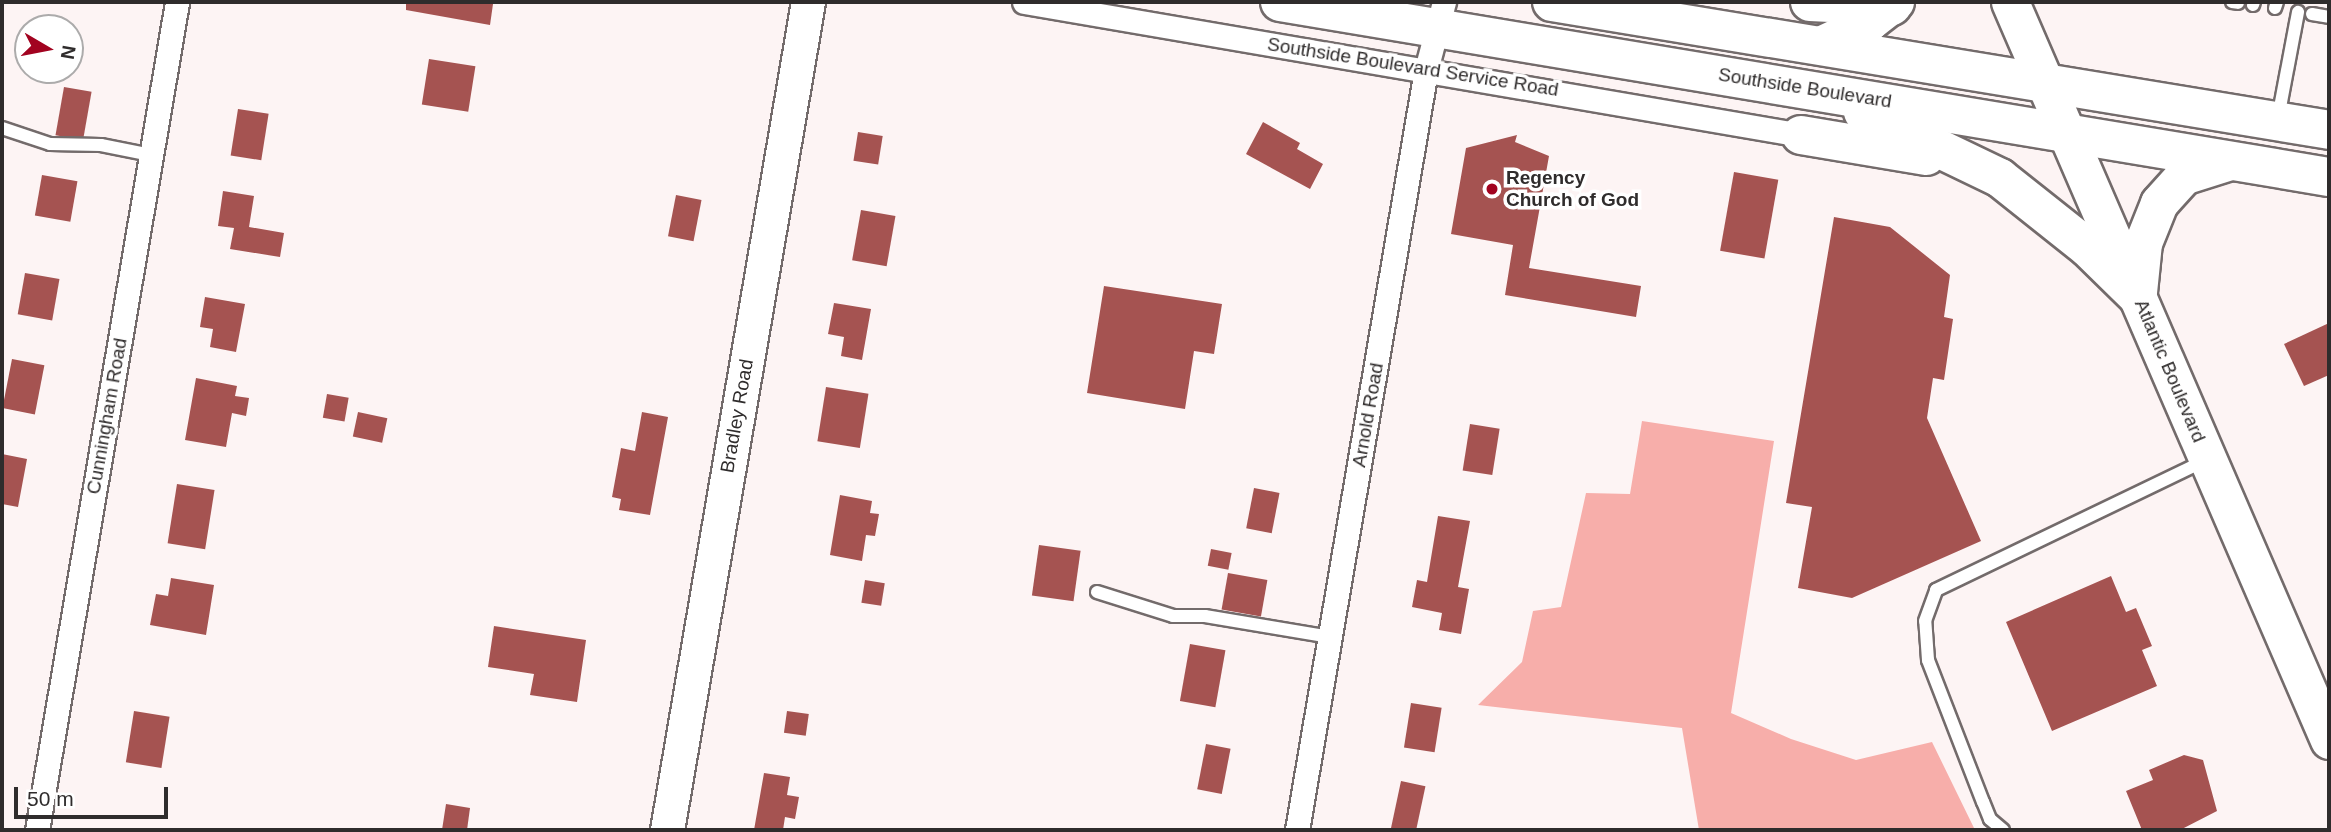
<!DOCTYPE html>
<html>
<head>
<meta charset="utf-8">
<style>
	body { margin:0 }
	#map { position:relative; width:2331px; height:832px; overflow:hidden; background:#fdf4f4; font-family:Helvetica,sans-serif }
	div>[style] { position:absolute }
	.forest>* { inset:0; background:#f7aeaa }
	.building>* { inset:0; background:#a55351; transform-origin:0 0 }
	.roads { filter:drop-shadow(2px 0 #736b6b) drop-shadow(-2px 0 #736b6b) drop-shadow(0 2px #736b6b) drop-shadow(0 -2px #736b6b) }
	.lane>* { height:12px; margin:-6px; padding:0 6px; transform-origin:6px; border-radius:6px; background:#fff }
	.street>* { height:23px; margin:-11.5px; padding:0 11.5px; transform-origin:11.5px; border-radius:11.5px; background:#fff }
	.secondary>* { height:33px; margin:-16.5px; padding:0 16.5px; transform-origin:16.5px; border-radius:16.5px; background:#fff }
	.primary>* { height:37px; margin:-18.5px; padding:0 18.5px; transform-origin:18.5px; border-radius:18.5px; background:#fff }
	.highway>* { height:38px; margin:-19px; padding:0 19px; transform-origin:19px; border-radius:19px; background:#fff }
	.dots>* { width:19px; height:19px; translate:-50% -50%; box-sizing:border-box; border:4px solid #fff; border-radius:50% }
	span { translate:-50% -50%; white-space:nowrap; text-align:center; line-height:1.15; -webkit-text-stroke:7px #fff; paint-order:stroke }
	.street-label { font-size:19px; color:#2f2c2c }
	.poi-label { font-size:19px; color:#2f2c2c; font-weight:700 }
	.left { translate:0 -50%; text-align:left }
	.frame { position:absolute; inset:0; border:4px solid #2f2c2c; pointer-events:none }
	.north { position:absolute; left:14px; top:14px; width:70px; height:70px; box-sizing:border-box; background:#fff; border:2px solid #acabab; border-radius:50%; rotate:100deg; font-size:19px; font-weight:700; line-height:28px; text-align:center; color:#2f2c2c }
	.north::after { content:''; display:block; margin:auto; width:24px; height:32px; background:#a20320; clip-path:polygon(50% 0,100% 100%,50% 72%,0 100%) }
	.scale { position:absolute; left:14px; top:787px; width:154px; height:32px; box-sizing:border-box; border:4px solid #2f2c2c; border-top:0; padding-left:9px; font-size:21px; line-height:24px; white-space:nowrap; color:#2f2c2c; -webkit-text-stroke:5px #fff; paint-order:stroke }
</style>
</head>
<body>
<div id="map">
	<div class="forest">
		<div style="clip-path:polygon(1642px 421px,1774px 441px,1731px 713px,1791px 739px,1856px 760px,1932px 742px,1975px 830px,1699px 830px,1682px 728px,1478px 705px,1522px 662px,1533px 611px,1561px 607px,1586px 493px,1630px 494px)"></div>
	</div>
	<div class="building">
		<div style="clip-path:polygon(406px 2px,479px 2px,493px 4px,490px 25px,406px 10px)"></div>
		<div style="left:429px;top:59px;width:47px;height:46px;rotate:9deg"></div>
		<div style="left:64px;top:87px;width:28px;height:49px;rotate:10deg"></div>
		<div style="left:238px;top:109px;width:31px;height:47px;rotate:9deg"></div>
		<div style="clip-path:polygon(1263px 122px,1300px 143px,1297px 149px,1323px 164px,1310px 189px,1246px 154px)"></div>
		<div style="left:858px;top:132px;width:25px;height:29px;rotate:9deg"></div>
		<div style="clip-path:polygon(1517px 135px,1515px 142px,1549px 156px,1529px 268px,1641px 286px,1636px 317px,1505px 295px,1513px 245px,1451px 234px,1466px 148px)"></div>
		<div style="left:1734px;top:172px;width:45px;height:80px;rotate:10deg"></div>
		<div style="left:42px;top:175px;width:36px;height:41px;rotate:10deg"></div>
		<div style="clip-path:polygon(223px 191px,254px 196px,249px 227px,284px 233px,280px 257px,230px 249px,234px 228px,218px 226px)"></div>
		<div style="left:676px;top:195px;width:26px;height:42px;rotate:11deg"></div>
		<div style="left:861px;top:210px;width:35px;height:51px;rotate:10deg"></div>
		<div style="clip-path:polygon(1834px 217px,1890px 227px,1950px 275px,1944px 317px,1953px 319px,1944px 380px,1933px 378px,1927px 418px,1981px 541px,1852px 598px,1798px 588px,1812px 507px,1786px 503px)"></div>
		<div style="left:25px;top:273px;width:35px;height:42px;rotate:10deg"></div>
		<div style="clip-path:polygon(1104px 286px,1222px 304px,1214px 354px,1194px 351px,1185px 409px,1087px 393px)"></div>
		<div style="clip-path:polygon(205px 297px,245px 304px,236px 352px,210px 347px,213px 329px,200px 327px)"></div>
		<div style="clip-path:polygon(834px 303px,871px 309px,862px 360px,841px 356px,844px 337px,828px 334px)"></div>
		<div style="clip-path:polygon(2329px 323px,2329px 375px,2304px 386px,2284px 344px)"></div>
		<div style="left:12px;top:359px;width:33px;height:50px;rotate:11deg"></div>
		<div style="clip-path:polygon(196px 378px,237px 386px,235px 396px,249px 398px,246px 416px,232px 413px,226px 447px,185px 440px)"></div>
		<div style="left:826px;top:387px;width:43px;height:55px;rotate:9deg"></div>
		<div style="left:327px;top:394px;width:22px;height:24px;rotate:10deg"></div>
		<div style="left:358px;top:412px;width:30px;height:25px;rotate:12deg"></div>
		<div style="clip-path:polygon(642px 412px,668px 417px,650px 515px,619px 510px,621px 499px,612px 497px,621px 448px,635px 451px)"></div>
		<div style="left:1470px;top:424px;width:30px;height:47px;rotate:9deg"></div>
		<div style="clip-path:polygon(2px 454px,27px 459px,18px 507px,2px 504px)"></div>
		<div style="left:177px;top:484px;width:38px;height:60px;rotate:9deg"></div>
		<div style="left:1254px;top:488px;width:26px;height:41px;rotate:11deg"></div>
		<div style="clip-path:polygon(840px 495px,872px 501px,870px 513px,879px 514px,875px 536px,866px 535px,862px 561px,830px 555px)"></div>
		<div style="clip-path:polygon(1438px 516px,1470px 521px,1458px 587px,1469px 589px,1461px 634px,1439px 630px,1442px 613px,1412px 607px,1417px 580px,1427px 582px)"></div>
		<div style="left:1039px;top:545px;width:42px;height:51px;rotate:8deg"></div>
		<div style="left:1211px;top:549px;width:21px;height:17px;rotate:11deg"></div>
		<div style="left:1228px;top:573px;width:40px;height:37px;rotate:10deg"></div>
		<div style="clip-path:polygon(2111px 576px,2126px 612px,2136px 608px,2152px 646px,2142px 650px,2157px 686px,2052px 731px,2006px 622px)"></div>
		<div style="clip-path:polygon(171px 578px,214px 585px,206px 635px,150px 625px,156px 594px,168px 596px)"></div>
		<div style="left:865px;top:580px;width:20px;height:23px;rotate:9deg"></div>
		<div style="clip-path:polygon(494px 626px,586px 640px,577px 702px,530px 695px,534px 674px,488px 667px)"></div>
		<div style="left:1190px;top:644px;width:36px;height:58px;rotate:10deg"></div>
		<div style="left:1411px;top:703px;width:31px;height:45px;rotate:9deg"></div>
		<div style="left:134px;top:711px;width:36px;height:52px;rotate:9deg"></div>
		<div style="left:787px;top:711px;width:22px;height:22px;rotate:8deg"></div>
		<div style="left:1206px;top:744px;width:25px;height:46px;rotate:11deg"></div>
		<div style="clip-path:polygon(2184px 755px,2203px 760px,2217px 811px,2180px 830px,2142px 830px,2126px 791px,2153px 780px,2149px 770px)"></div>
		<div style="clip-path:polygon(764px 773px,790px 777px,787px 795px,799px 797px,795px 819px,785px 817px,783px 830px,754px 830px)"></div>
		<div style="left:1401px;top:781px;width:25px;height:50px;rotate:12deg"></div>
		<div style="clip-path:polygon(446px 804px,470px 808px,467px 830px,442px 830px)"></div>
	</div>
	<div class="roads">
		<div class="lane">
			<div style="left:2232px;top:2px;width:6px;rotate:9deg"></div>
			<div style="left:2253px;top:5px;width:3px;rotate:-72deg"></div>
			<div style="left:2275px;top:8px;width:6px;rotate:-72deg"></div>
			<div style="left:2312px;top:14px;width:17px;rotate:10deg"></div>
			<div style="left:2278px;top:118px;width:108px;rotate:-79.3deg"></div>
			<div style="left:2px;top:128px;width:51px;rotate:18.4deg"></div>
			<div style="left:50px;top:144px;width:51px;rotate:1.1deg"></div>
			<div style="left:101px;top:145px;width:51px;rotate:11.3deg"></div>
			<div style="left:1097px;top:592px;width:80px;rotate:17.5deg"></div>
			<div style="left:1173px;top:616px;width:32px"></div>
			<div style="left:1205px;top:616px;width:127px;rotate:9.5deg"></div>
			<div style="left:2003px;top:830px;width:17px;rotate:-140deg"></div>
			<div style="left:1990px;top:819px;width:18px;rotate:-112deg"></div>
			<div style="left:1983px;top:802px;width:152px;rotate:-111.2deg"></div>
			<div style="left:1928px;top:660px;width:39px;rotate:-94deg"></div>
			<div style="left:1925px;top:621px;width:33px;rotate:-70deg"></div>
			<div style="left:1936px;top:590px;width:297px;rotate:-25.7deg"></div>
		</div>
		<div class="street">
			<div style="left:1024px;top:2px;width:788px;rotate:9.71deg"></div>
			<div style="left:37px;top:830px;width:840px;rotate:-80.4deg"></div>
			<div style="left:1297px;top:830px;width:771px;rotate:-80.37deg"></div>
			<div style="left:1426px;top:70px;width:70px;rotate:-75.2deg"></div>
		</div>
		<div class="secondary">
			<div style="left:667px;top:830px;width:840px;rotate:-80.34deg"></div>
		</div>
		<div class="primary">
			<div style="left:2010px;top:2px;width:804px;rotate:66.62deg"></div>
			<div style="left:1822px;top:44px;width:52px;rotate:-25.1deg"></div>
			<div style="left:1869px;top:22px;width:33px;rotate:-38deg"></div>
			<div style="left:2138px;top:292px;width:49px;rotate:-84.2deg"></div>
			<div style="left:2143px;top:243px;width:43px;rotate:-68.2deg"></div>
			<div style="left:2159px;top:203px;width:36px;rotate:-48deg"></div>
			<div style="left:2183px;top:176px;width:49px;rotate:-17.7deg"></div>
		</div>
		<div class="highway">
			<div style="left:1280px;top:2px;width:1063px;rotate:9.47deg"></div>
			<div style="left:1552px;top:2px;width:787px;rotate:9.35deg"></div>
			<div style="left:1810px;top:2px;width:82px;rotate:2.8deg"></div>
			<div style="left:1863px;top:112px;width:152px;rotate:25.7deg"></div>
			<div style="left:2000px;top:178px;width:112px;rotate:38.5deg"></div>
			<div style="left:2088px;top:248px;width:70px;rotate:44.4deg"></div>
			<div style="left:1801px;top:135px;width:127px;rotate:9.5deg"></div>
		</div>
	</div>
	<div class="dots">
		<div style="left:1492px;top:189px;background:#a20320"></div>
	</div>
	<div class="street-label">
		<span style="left:1413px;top:67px;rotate:9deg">Southside Boulevard Service Road</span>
		<span style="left:1805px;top:88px;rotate:9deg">Southside Boulevard</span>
		<span style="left:2170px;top:371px;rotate:67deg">Atlantic Boulevard</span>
		<span style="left:1368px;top:415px;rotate:-80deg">Arnold Road</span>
		<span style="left:107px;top:416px;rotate:-80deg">Cunningham Road</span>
		<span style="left:737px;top:416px;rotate:-80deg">Bradley Road</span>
	</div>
	<div class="poi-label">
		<span class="left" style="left:1506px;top:189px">Regency<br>Church of God</span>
	</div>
	<div class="frame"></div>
	<div class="north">N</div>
	<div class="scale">50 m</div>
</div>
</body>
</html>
